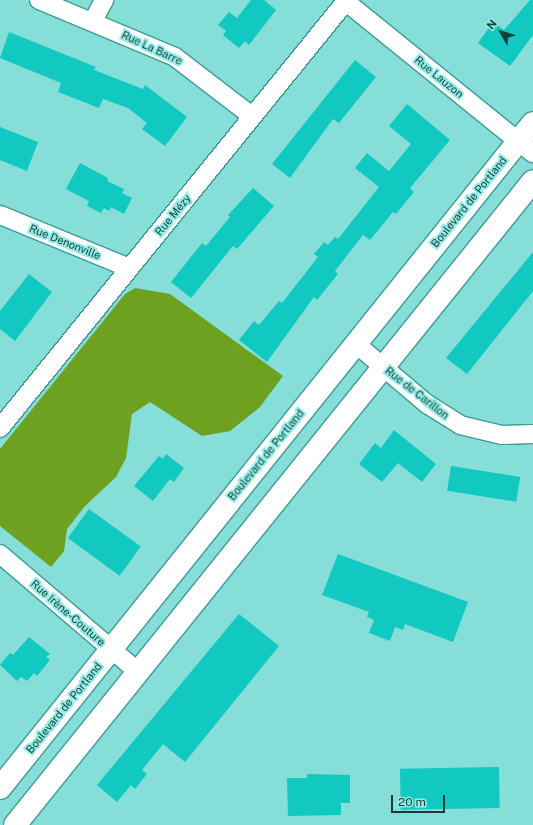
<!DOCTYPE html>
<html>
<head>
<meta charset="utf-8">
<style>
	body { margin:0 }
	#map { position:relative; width:533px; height:825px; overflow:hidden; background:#85ded7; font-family:"Public Sans",sans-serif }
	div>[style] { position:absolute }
	.forest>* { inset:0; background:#6fa121 }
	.building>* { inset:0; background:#11c9c0; transform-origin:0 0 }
	.roads { filter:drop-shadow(1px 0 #409b96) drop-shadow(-1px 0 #409b96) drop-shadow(0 1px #409b96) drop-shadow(0 -1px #409b96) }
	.minor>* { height:18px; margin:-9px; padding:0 9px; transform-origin:9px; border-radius:9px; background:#fff }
	.secondary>* { height:22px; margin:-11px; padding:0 11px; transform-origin:11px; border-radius:11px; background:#fff }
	span { translate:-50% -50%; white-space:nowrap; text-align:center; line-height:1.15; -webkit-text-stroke:4px #92ebe4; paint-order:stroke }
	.street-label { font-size:11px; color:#183e3c }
	.north { position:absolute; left:481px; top:12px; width:40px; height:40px; -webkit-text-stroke:3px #92ebe4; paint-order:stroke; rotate:309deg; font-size:11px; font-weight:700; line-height:16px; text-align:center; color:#183e3c }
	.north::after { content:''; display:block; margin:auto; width:14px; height:18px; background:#183e3c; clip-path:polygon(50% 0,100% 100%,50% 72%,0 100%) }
	.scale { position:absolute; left:391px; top:795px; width:54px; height:18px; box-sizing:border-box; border:2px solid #183e3c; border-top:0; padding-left:5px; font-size:12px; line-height:14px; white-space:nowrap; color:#183e3c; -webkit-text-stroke:3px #92ebe4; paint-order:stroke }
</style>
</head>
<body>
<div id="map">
	<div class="forest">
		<div style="clip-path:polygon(135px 288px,170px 294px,283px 376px,260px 407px,230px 431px,202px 436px,150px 402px,132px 414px,126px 458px,116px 477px,85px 506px,67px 529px,64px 551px,51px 567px,0 526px,0 449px,125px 294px)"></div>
	</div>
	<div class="building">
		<div style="clip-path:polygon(251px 0,264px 0,276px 10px,249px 45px,245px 41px,239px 48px,223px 35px,226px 31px,218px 25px,229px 12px,237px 18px)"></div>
		<div style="clip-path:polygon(530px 0,533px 0,533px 35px,510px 66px,478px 43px,493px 22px,504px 30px)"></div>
		<div style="clip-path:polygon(9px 32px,96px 67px,94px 70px,143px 89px,145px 85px,187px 117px,165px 146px,142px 129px,147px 123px,128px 108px,103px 99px,99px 108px,58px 92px,61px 83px,0 58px)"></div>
		<div style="clip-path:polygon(355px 60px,376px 77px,339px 123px,333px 119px,290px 178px,272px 164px)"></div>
		<div style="clip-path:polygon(407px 104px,450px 140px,410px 188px,414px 192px,396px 214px,393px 212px,370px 240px,363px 235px,335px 271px,338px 274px,317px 300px,314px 297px,267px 362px,239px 340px,254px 321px,259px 325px,279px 301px,282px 303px,318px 257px,314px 254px,324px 242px,328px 245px,335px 237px,338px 239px,379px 187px,355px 168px,367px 153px,389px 171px,411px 144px,389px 126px)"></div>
		<div style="clip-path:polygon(0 127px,38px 142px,27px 171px,0 160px)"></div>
		<div style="clip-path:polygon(80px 163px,108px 178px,107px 181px,124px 189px,122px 193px,132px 198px,124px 214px,111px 207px,109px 211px,104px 208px,101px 213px,87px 206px,89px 201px,66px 189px)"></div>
		<div style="clip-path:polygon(253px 188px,274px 206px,237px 249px,233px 246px,191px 298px,171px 282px,202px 243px,206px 246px,230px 217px,228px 215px)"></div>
		<div style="clip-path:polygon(533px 252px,533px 291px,467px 374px,446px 358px)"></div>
		<div style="clip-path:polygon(29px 274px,52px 292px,15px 341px,0 329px,0 311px)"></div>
		<div style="clip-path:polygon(394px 430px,436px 464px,422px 482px,398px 463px,382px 482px,359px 464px,375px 443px,381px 448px)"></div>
		<div style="clip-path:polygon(166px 454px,184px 468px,174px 482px,170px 479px,153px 501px,134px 486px,159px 456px,163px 459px)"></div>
		<div style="left:451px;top:466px;width:70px;height:25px;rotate:9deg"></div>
		<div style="left:89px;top:509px;width:64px;height:36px;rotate:36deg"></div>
		<div style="clip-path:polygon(338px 554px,468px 602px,453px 642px,405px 624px,403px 630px,395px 627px,390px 641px,369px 633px,374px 620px,367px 617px,369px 612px,322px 595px)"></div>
		<div style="clip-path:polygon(239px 614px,279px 646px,185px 762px,163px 744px,142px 770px,147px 774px,135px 789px,131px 785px,117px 802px,97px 785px)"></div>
		<div style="clip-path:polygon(29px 637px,50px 654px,46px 657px,50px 660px,37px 676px,34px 673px,27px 681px,21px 677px,17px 681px,0 665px,10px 653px,13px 655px)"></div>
		<div style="left:499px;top:767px;width:41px;height:99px;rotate:89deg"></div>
		<div style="clip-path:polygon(307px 774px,350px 775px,350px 803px,341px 803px,341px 815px,288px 816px,287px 778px,307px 778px)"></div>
	</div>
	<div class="roads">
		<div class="minor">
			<div style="left:39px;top:0;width:147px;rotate:22.7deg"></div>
			<div style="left:175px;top:57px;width:97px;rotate:37.5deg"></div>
			<div style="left:345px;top:1px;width:242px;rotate:39deg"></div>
			<div style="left:93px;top:21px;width:24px;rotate:-62deg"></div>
			<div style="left:0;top:215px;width:139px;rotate:22.3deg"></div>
			<div style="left:355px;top:343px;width:94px;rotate:40.3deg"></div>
			<div style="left:427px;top:404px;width:39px;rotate:32deg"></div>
			<div style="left:460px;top:425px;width:43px;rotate:13.4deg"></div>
			<div style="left:502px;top:435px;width:31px;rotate:-2deg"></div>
			<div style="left:0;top:428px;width:551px;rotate:-50.97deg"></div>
			<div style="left:0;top:554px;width:180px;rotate:40.5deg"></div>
		</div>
		<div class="secondary">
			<div style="left:0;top:788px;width:852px;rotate:-51.29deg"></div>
			<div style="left:15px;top:825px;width:826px;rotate:-51.19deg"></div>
		</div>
	</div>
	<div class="street-label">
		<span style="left:152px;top:48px;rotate:25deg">Rue La Barre</span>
		<span style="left:439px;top:77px;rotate:39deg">Rue Lauzon</span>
		<span style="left:469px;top:202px;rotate:-51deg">Boulevard de Portland</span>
		<span style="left:173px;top:215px;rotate:-51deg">Rue Mézy</span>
		<span style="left:65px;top:242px;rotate:22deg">Rue Denonville</span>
		<span style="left:417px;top:393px;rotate:38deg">Rue de Carillon</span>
		<span style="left:266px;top:455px;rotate:-51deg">Boulevard de Portland</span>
		<span style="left:68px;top:613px;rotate:41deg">Rue Irène-Couture</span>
		<span style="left:64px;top:708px;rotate:-51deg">Boulevard de Portland</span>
	</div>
	<div class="north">N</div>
	<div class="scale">20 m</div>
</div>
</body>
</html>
